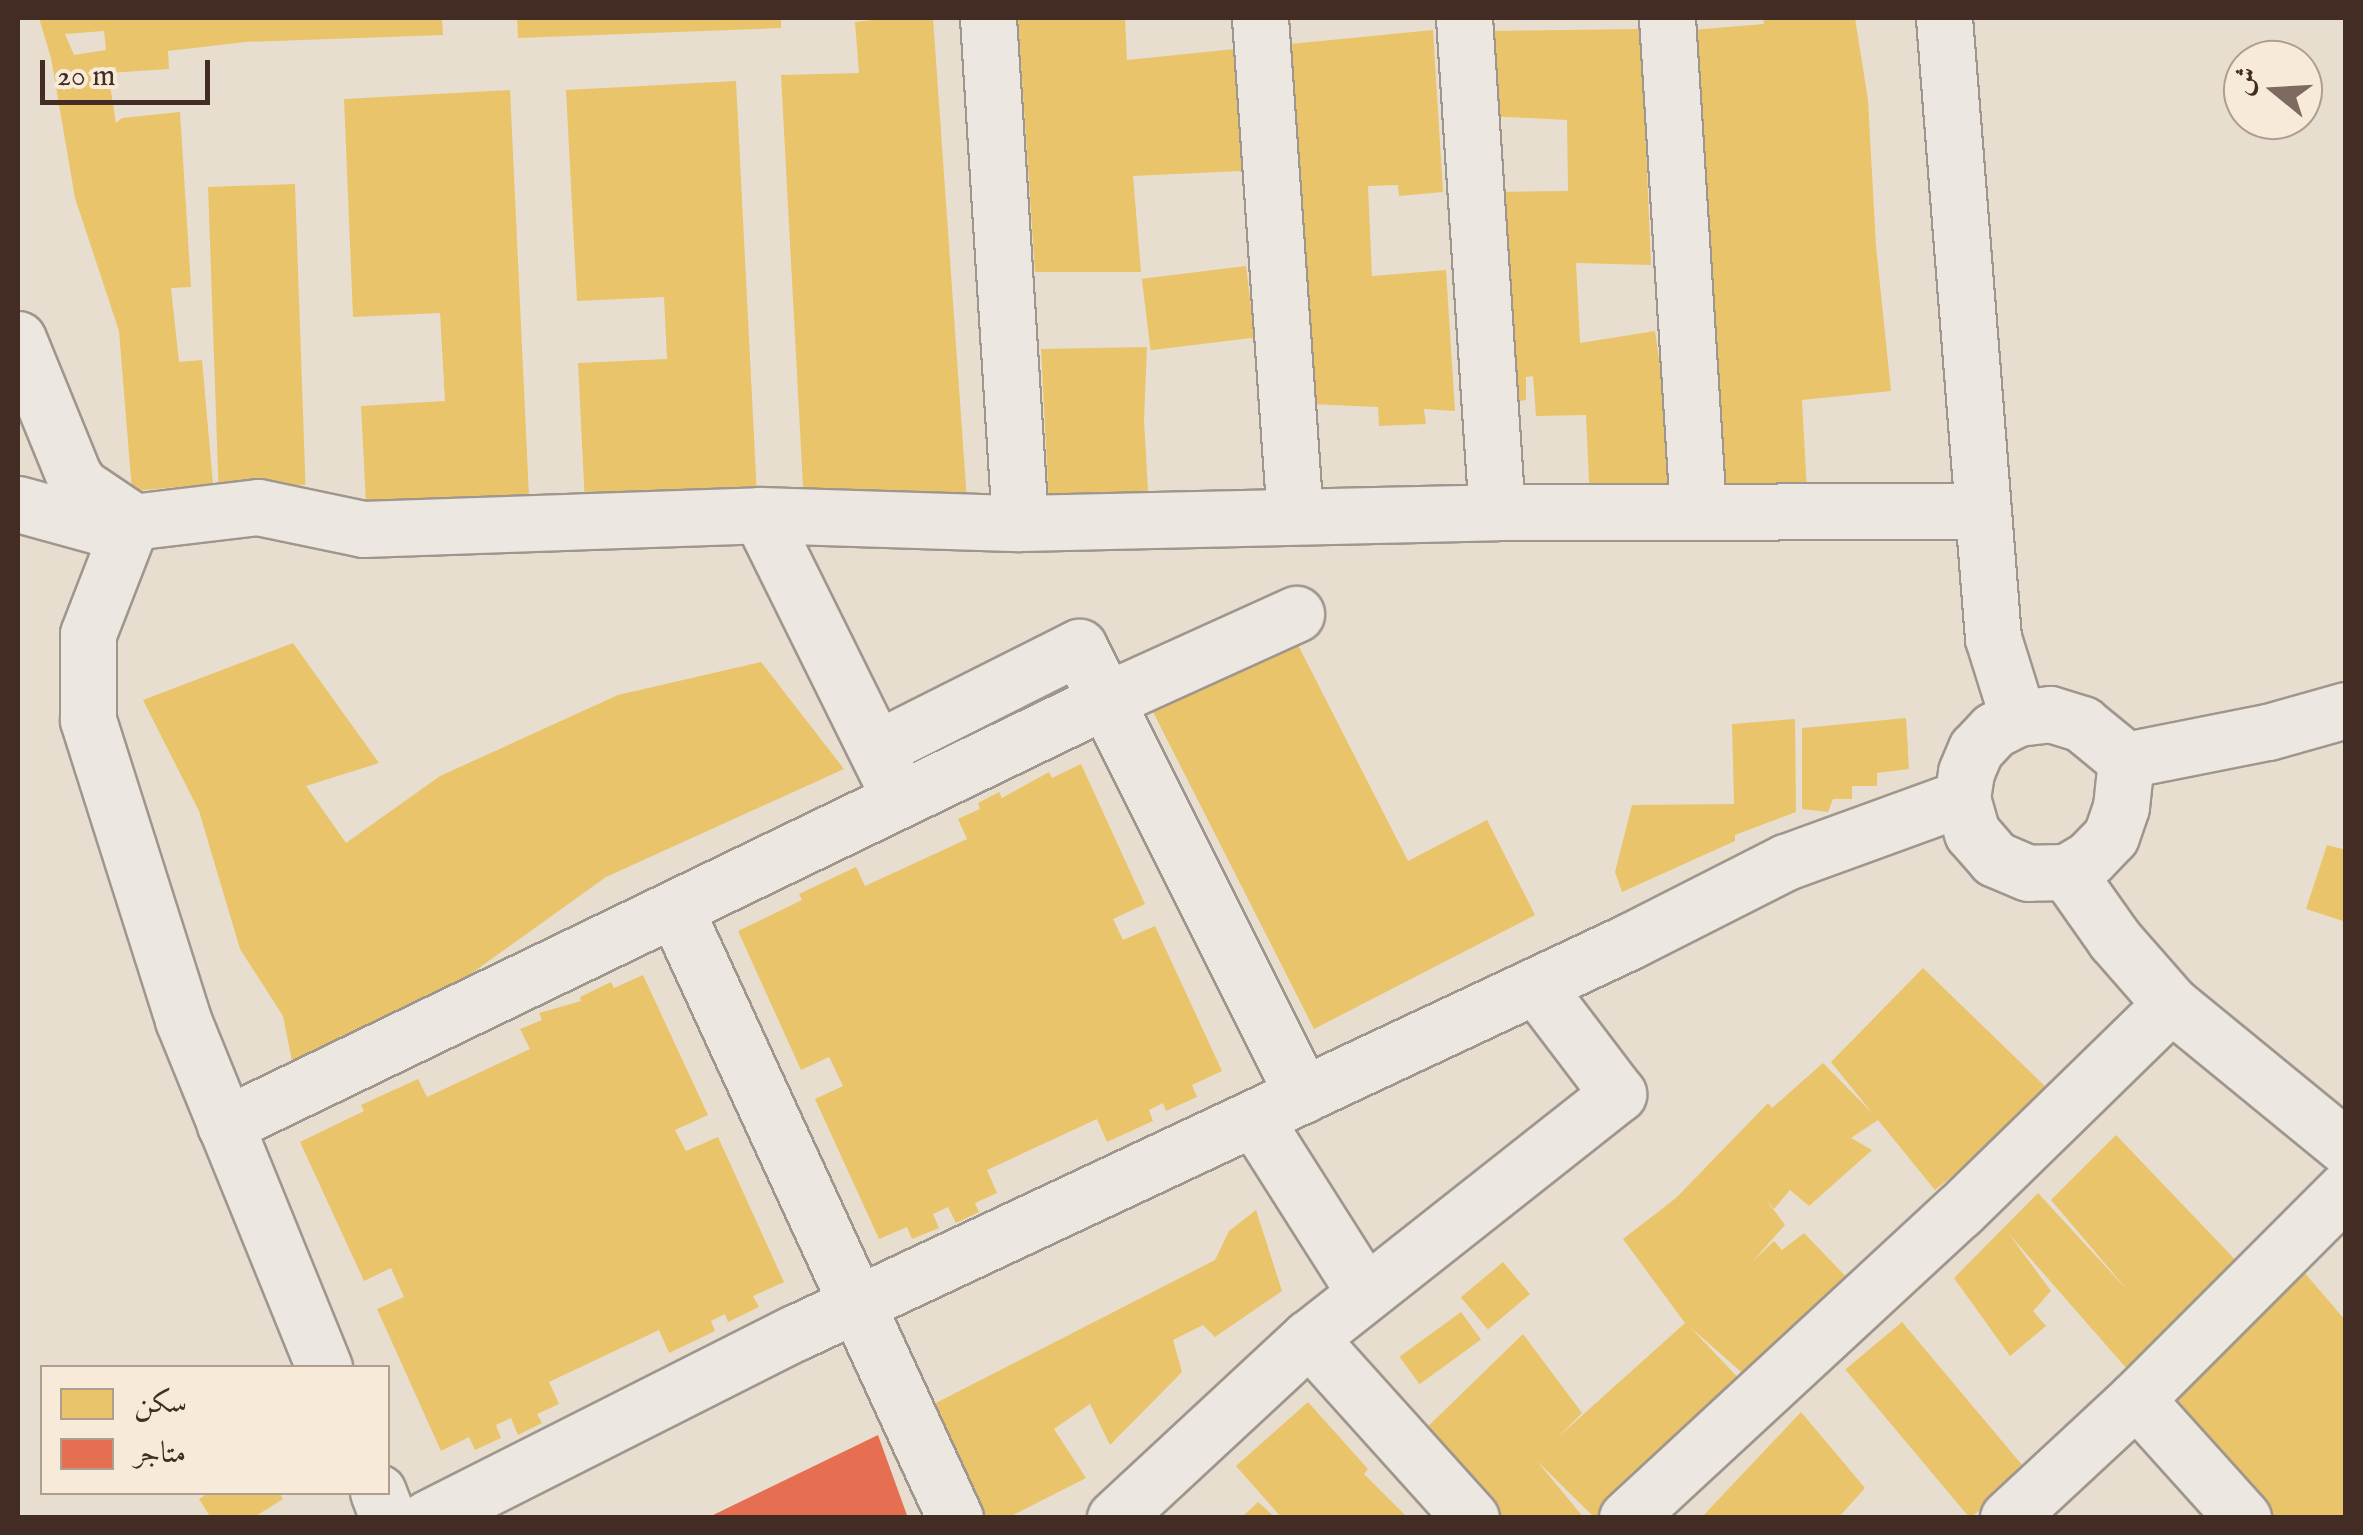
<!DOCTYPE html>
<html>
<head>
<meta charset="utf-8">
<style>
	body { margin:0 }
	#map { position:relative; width:2363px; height:1535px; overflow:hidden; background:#e8ded0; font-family:"IM FELL English",Amiri,serif }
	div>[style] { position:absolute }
	.homes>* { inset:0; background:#e9c46a; transform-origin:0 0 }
	.shops>* { inset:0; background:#e76f51 }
	.roads { filter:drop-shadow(2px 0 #9f968d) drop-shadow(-2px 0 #9f968d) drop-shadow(0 2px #9f968d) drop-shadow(0 -2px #9f968d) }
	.street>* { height:55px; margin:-27.5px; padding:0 27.5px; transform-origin:27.5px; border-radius:27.5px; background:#ece7e0 }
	span { translate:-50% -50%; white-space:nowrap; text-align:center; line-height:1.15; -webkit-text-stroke:10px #f7ead9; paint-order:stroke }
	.frame { position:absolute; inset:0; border:20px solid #432c23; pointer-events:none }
	.legend { position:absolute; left:40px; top:1365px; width:350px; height:130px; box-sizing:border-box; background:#f7ead9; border:2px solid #af9e90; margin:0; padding:12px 18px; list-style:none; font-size:30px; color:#432c23 }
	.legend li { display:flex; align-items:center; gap:20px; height:50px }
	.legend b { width:50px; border:2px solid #af9e90 }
	.north { position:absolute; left:2223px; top:40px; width:100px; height:100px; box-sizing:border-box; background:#f7ead9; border:2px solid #af9e90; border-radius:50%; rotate:288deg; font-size:28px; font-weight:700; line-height:40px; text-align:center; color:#432c23 }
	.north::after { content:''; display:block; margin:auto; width:35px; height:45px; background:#7d6a60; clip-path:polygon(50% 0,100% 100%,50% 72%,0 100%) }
	.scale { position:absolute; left:40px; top:60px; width:170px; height:45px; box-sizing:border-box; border:5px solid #432c23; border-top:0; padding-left:12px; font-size:30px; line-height:35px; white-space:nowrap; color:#432c23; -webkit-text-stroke:8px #f7ead9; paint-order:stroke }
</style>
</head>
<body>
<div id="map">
	<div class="homes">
		<div style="clip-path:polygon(evenodd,39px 18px,442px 18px,443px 35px,245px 42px,168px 51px,169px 69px,108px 73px,116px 123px,122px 118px,180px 112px,191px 287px,171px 288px,179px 362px,202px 360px,213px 484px,132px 491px,119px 331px,75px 198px,51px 58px,39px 18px,104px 31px,106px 50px,74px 55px,65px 34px,104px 31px)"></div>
		<div style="clip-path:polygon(517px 18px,781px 18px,781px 28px,518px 38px)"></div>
		<div style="clip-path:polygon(889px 18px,933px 18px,967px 501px,804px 505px,781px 75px,859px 73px,855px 22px)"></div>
		<div style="clip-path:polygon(1018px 18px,1125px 18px,1127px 60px,1235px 49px,1242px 171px,1133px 176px,1141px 272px,1035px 272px)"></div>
		<div style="clip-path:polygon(1763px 18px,1855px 18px,1868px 100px,1876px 246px,1891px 391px,1802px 400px,1808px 509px,1717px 510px,1692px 30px,1764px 24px)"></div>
		<div style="clip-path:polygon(1641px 29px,1651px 265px,1576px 263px,1580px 343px,1655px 331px,1666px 409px,1672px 507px,1590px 504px,1586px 415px,1536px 416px,1533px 376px,1526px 377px,1526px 400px,1507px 403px,1495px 192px,1568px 191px,1567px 120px,1489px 116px,1485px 31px)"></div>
		<div style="clip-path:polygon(1433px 30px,1443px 192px,1399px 196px,1398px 185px,1368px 186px,1372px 276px,1446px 270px,1455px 411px,1424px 409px,1426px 424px,1379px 426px,1378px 407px,1310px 404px,1280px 45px)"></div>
		<div style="clip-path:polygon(736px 81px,757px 496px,585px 505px,578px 363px,667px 359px,664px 297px,577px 301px,566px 90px)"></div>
		<div style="clip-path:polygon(510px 90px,529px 496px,366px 504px,361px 406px,445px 401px,440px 313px,353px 317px,344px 99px)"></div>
		<div style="left:295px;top:184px;width:301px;height:87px;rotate:88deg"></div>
		<div style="left:1246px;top:266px;width:72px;height:105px;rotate:83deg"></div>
		<div style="clip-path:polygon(1147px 347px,1144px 420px,1149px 508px,1049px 504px,1041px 349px)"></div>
		<div style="clip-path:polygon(1294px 637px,1408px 861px,1487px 820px,1535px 915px,1314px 1029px,1152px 710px)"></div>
		<div style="clip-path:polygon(293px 643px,379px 763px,306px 786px,346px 843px,440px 776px,618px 695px,761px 662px,844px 769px,606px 877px,416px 1013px,293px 1066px,283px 1016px,240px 949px,199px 811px,143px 700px)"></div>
		<div style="clip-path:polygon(1906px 718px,1909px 769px,1877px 773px,1877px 786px,1852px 786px,1852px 799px,1833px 799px,1828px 812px,1802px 809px,1802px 728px)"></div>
		<div style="clip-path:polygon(1795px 719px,1796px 812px,1735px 835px,1735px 841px,1622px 892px,1615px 872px,1632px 805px,1734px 804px,1732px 724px)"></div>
		<div style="clip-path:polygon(1081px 764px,1145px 904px,1113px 919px,1123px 940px,1155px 926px,1222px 1071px,1192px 1085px,1197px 1097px,1166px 1111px,1163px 1103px,1149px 1110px,1153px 1121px,1107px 1142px,1097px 1119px,987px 1170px,997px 1193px,975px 1203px,979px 1212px,956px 1223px,948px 1207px,933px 1214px,939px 1228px,912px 1239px,907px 1227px,879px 1239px,815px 1099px,843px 1086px,829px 1057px,801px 1070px,738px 931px,802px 900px,799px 894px,856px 867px,865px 886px,967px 839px,958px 819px,980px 809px,978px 803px,999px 792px,1002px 798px,1049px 772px,1052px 778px)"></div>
		<div style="clip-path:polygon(2327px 845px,2346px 850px,2346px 922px,2306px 909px)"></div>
		<div style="clip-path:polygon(1923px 968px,2054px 1095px,1935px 1190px,1878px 1120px,1851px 1138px,1872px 1150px,1809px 1206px,1790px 1190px,1774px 1209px,1764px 1197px,1785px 1225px,1752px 1262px,1774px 1241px,1782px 1250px,1804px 1233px,1855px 1286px,1755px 1384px,1690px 1327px,1746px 1386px,1601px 1518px,1595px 1518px,1537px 1461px,1584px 1518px,1490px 1518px,1417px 1437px,1523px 1334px,1582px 1413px,1557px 1438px,1685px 1323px,1623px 1239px,1676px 1198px,1768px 1103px,1772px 1108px,1823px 1063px,1873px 1114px,1831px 1062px)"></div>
		<div style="clip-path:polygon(643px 975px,708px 1115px,675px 1130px,686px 1151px,718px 1137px,784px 1282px,753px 1296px,759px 1307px,728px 1322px,725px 1314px,711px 1321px,715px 1331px,669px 1353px,659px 1330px,549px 1382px,559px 1404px,537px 1414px,542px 1423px,518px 1435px,511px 1418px,496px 1425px,501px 1438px,475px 1450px,469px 1437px,441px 1451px,377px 1309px,404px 1297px,391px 1268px,364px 1281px,300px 1142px,364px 1111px,361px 1105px,418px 1079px,427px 1097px,530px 1049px,520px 1029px,542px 1020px,539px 1013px,581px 1001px,580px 997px,611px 982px,614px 988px)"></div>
		<div style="clip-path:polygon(2116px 1135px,2248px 1273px,2177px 1345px,2164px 1331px,2127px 1369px,2009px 1234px,2051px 1291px,2033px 1311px,2046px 1326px,2010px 1356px,1954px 1278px,2038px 1193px,2130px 1293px,2051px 1200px)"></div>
		<div style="clip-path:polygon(1256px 1210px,1282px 1291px,1215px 1337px,1203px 1325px,1173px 1340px,1182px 1372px,1110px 1445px,1090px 1404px,1054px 1429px,1086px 1478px,1007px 1518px,987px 1518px,934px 1404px,1215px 1260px,1229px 1231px)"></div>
		<div style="left:1503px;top:1262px;width:42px;height:55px;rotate:50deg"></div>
		<div style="clip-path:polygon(2303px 1271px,2346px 1321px,2346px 1518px,2263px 1518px,2164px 1409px)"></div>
		<div style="left:1461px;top:1312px;width:34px;height:76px;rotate:54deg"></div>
		<div style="left:1902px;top:1322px;width:194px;height:74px;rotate:50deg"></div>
		<div style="clip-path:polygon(1308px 1402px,1368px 1469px,1364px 1474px,1408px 1518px,1282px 1518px,1236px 1466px)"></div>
		<div style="clip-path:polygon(1801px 1412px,1865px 1488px,1838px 1518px,1701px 1518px)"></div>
		<div style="clip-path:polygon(210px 1492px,279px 1492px,283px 1499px,253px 1518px,211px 1518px,199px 1499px)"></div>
		<div style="clip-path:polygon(1258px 1502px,1276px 1518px,1241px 1518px)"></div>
	</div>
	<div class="shops">
		<div style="clip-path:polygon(878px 1435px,908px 1518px,707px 1518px)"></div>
	</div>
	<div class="roads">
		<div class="street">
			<div style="left:988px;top:18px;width:506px;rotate:86.37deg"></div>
			<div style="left:1260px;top:18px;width:499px;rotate:86deg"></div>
			<div style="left:1464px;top:18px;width:495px;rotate:86.2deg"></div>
			<div style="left:1667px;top:18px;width:494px;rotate:86.4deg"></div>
			<div style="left:1944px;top:18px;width:622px;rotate:85.48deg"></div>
			<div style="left:1993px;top:638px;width:84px;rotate:72.6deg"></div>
			<div style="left:18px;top:339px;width:148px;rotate:67.8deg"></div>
			<div style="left:74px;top:476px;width:12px;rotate:55deg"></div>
			<div style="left:81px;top:486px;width:52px;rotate:34deg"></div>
			<div style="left:124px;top:515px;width:21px;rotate:85deg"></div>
			<div style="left:126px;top:536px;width:105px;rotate:111.2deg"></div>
			<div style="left:88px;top:634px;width:86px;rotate:90deg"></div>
			<div style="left:88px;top:720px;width:315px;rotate:72.4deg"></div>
			<div style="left:183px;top:1020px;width:375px;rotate:67.9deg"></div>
			<div style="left:18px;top:504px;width:83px;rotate:15.4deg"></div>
			<div style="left:98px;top:526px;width:161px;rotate:-6.8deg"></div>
			<div style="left:258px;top:507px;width:107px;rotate:11.8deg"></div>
			<div style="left:363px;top:529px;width:397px;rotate:-2deg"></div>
			<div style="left:760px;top:515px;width:260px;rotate:1.8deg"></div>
			<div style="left:1020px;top:523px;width:477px;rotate:-1.3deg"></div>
			<div style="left:1497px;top:512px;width:486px;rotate:-0.1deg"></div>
			<div style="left:760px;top:515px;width:296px;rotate:63.7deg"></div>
			<div style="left:2050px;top:714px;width:34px;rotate:17deg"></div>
			<div style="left:2082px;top:724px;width:57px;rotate:39.3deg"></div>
			<div style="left:2126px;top:760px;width:47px;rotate:96.1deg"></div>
			<div style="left:2121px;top:807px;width:31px;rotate:109deg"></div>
			<div style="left:2111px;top:836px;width:30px;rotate:134deg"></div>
			<div style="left:2090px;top:858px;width:27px;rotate:149deg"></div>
			<div style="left:2067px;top:872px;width:39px;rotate:179deg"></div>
			<div style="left:2028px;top:873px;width:36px;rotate:-157deg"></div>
			<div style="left:1995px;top:859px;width:35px;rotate:-131deg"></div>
			<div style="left:1972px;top:833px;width:36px;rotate:-106deg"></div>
			<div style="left:1962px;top:798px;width:26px;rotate:-81deg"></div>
			<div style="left:1966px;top:772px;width:25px;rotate:-67deg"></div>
			<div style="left:1976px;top:749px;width:26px;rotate:-47deg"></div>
			<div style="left:1994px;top:730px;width:27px;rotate:-27deg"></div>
			<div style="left:2018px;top:718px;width:32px;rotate:-7deg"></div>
			<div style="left:878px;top:748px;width:225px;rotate:-26.7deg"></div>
			<div style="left:1079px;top:647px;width:501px;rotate:63.43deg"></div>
			<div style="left:2126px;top:760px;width:145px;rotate:-11.2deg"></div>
			<div style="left:2268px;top:732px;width:81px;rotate:-15.8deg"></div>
			<div style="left:2067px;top:872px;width:83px;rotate:54.8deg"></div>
			<div style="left:2115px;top:940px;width:85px;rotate:48.8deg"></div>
			<div style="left:2171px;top:1004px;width:226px;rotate:39.3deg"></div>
			<div style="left:676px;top:911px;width:668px;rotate:65.31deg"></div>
			<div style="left:1254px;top:1118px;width:207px;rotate:57.6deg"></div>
			<div style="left:225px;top:1125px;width:976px;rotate:-25.75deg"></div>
			<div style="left:1104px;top:701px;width:211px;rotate:-24.4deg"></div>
			<div style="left:1309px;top:1338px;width:242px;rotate:48deg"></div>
			<div style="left:2136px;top:1399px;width:160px;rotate:48deg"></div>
			<div style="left:378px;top:1492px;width:28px;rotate:69deg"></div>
			<div style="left:428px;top:1518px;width:413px;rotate:-26.8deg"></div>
			<div style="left:797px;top:1332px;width:920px;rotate:-25.14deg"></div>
			<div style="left:1630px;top:941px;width:175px;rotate:-26.9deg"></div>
			<div style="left:1786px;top:862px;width:187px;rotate:-20deg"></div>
			<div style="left:1115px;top:1518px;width:265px;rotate:-42.9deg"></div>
			<div style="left:1309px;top:1338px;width:394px;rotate:-38.3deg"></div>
			<div style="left:1618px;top:1094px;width:136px;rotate:-127.2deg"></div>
			<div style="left:1627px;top:1518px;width:452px;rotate:-42.8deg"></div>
			<div style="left:1959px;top:1211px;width:296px;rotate:-44.3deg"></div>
			<div style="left:2008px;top:1518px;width:175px;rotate:-42.9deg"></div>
			<div style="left:2136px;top:1399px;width:297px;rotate:-45deg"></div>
		</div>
	</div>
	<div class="frame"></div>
	<ul class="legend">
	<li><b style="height:28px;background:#e9c46a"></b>سكن</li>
	<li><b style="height:28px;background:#e76f51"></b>متاجر</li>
	</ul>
	<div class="north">ش</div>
	<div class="scale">20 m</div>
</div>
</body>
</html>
